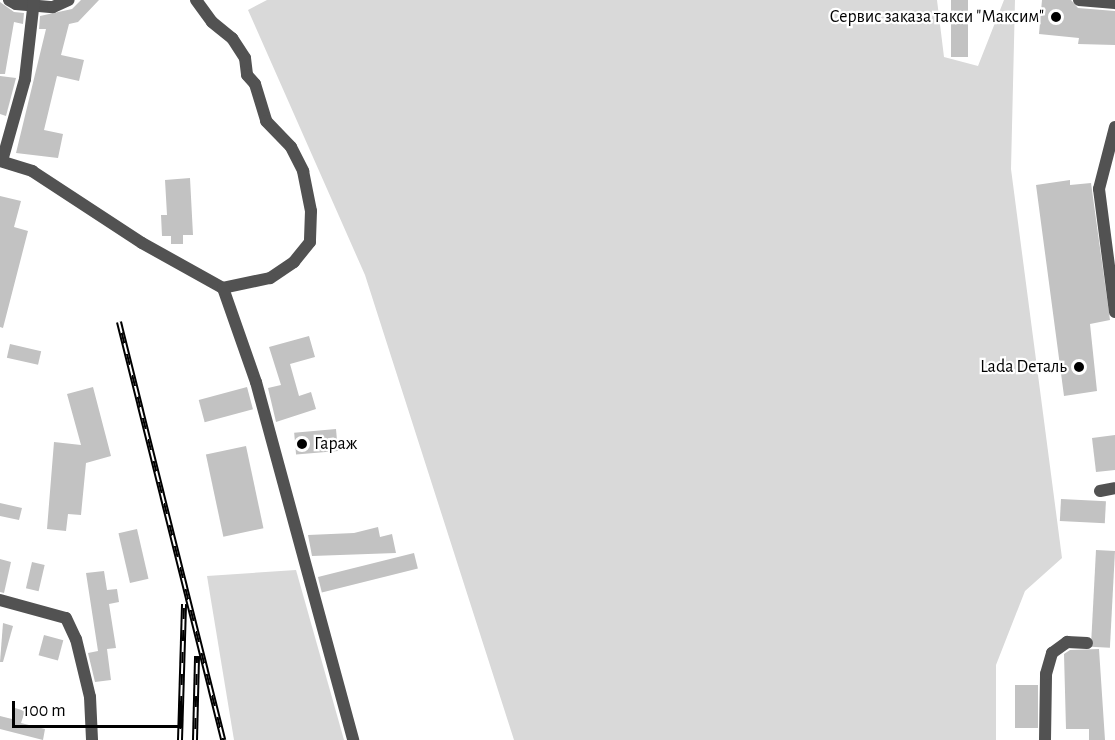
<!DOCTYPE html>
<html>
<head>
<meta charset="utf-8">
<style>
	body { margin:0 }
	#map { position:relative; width:1115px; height:740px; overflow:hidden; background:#fff; font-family:"Alegreya Sans",sans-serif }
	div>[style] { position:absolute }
	.green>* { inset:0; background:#d9d9d9 }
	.building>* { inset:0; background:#c2c2c2; transform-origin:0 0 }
	.minor>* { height:12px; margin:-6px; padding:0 6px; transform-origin:6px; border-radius:6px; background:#525252 }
	.rail>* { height:6px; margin-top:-3px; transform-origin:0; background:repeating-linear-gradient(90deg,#fff 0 11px,#000 0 22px); box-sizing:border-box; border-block:2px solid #000 }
	.dots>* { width:16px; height:16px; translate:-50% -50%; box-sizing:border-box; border:3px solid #fff; border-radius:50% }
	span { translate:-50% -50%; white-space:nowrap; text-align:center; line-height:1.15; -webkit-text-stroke:4.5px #fff; paint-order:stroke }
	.poi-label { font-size:18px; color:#000 }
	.right { translate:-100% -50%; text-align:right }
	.left { translate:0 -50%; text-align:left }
	.scale { position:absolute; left:12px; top:701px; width:170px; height:27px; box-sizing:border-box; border:3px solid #000; border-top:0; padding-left:8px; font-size:18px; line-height:21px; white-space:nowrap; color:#000; -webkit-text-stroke:4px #fff; paint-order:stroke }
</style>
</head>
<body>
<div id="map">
	<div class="green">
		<div style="clip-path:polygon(267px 0,937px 0,944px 57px,978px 66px,1004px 0,1015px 0,1011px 169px,1062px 558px,1025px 591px,996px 665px,996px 740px,514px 740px,365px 275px,248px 10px)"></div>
		<div style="clip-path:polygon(296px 570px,344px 740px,234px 740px,207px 576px)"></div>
	</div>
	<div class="building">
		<div style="clip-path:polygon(81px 0,99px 0,78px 22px,69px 24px,61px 55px,84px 60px,79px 81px,57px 76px,44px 130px,63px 134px,58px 158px,16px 153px,46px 29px,39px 29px,40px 16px,72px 9px)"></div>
		<div style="left:951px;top:0;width:17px;height:57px"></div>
		<div style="clip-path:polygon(1042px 0,1071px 0,1078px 8px,1115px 11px,1115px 45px,1078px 44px,1079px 38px,1039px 34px)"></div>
		<div style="clip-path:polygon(0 2px,14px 12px,24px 13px,23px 24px,14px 22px,5px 74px,0 74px)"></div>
		<div style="clip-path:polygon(0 76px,16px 78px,6px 116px,0 114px)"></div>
		<div style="clip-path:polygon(190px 178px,193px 235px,183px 235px,183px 244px,171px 244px,171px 236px,162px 236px,161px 215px,167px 215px,165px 180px)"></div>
		<div style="clip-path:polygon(1070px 180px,1070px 185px,1091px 183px,1110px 320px,1090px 324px,1097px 391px,1064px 396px,1036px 185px)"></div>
		<div style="clip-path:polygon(0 196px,21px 201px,14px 227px,28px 231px,3px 328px,0 327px)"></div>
		<div style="clip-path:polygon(309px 336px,315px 357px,290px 364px,299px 396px,311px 392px,316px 409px,276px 422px,268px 388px,281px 385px,269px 347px)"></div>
		<div style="left:10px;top:344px;width:32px;height:14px;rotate:13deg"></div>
		<div style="clip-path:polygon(93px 387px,111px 456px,86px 463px,81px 515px,68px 514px,66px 531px,47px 529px,54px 442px,81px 445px,67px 394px)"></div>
		<div style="left:247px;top:387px;width:23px;height:50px;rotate:75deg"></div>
		<div style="left:336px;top:429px;width:22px;height:42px;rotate:85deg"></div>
		<div style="clip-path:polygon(1115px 435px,1115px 470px,1096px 472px,1092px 438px)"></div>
		<div style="left:246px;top:446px;width:84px;height:41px;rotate:78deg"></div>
		<div style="left:1061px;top:499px;width:45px;height:22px;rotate:3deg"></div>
		<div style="clip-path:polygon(0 503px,22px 508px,19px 520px,0 516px)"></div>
		<div style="clip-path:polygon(378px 527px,380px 537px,392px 534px,396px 553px,312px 556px,308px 535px,354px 533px)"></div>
		<div style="left:137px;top:529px;width:51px;height:19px;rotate:77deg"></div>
		<div style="left:1096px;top:550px;width:19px;height:97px;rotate:3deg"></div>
		<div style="left:414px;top:553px;width:16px;height:99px;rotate:76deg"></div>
		<div style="clip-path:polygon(0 559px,11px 562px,4px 593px,0 592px)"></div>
		<div style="left:32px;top:562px;width:13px;height:27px;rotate:13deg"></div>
		<div style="clip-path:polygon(104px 571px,107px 590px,117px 589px,119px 602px,109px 604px,116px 648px,107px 649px,111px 680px,95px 682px,88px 653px,98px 651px,86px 573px)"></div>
		<div style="clip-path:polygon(3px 623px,13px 626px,3px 662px,0 662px)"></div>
		<div style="left:44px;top:635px;width:20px;height:21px;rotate:15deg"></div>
		<div style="clip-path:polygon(1099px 649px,1105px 740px,1089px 740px,1089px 729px,1066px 729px,1064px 654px,1070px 650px)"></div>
		<div style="left:1015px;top:685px;width:23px;height:43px"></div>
		<div style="clip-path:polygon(15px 708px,25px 711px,21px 723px,45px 729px,43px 740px,0 729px,0 716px,12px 719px)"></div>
	</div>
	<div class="minor">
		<div style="left:9px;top:0;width:8px;rotate:30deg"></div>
		<div style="left:16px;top:4px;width:37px;rotate:5deg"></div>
		<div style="left:53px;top:7px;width:17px;rotate:-24deg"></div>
		<div style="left:196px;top:0;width:27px;rotate:54deg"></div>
		<div style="left:212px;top:22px;width:26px;rotate:39deg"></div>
		<div style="left:232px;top:38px;width:24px;rotate:57deg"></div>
		<div style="left:245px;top:58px;width:17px;rotate:83deg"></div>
		<div style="left:247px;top:75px;width:12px;rotate:48deg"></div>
		<div style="left:255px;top:84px;width:39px;rotate:73deg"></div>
		<div style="left:266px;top:121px;width:36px;rotate:46deg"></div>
		<div style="left:291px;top:147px;width:27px;rotate:63deg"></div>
		<div style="left:303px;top:171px;width:41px;rotate:78.7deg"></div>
		<div style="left:311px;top:211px;width:31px;rotate:92deg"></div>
		<div style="left:310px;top:242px;width:26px;rotate:129deg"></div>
		<div style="left:294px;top:262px;width:29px;rotate:146deg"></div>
		<div style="left:270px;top:278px;width:48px;rotate:168deg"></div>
		<div style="left:1079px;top:0;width:36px;rotate:5deg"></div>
		<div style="left:1115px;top:127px;width:64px;rotate:104.5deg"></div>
		<div style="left:1099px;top:189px;width:124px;rotate:82.6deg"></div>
		<div style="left:0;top:161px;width:34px;rotate:17deg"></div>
		<div style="left:32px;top:171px;width:131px;rotate:33.2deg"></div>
		<div style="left:142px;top:243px;width:93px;rotate:29.1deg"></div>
		<div style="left:223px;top:288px;width:100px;rotate:70.7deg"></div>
		<div style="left:256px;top:382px;width:371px;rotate:74.8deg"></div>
		<div style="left:2px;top:161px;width:85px;rotate:-74.3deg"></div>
		<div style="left:25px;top:79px;width:80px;rotate:-83.5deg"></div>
		<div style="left:1100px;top:491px;width:15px;rotate:-11deg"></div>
		<div style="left:0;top:600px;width:68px;rotate:15.3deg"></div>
		<div style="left:66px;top:618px;width:23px;rotate:65deg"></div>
		<div style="left:76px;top:639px;width:60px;rotate:76.4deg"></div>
		<div style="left:90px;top:697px;width:43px;rotate:87.3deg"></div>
		<div style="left:1045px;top:740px;width:66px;rotate:-89.1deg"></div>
		<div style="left:1046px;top:674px;width:22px;rotate:-74deg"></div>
		<div style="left:1052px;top:653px;width:19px;rotate:-36deg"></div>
		<div style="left:1067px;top:642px;width:20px;rotate:3deg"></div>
	</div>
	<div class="rail">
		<div style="left:119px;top:322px;width:431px;rotate:76deg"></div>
		<div style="left:180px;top:740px;width:136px;rotate:-88.3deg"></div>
		<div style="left:195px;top:740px;width:84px;rotate:-88.6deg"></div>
	</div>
	<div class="dots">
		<div style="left:1056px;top:17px;background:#000"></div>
		<div style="left:1079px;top:367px;background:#000"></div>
		<div style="left:302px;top:444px;background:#000"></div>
	</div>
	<div class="poi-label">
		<span class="right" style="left:1044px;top:17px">Сервис заказа такси "Максим"</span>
		<span class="right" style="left:1067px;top:367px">Lada Dеталь</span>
		<span class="left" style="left:314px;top:444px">Гараж</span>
	</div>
	<div class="scale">100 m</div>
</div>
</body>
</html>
